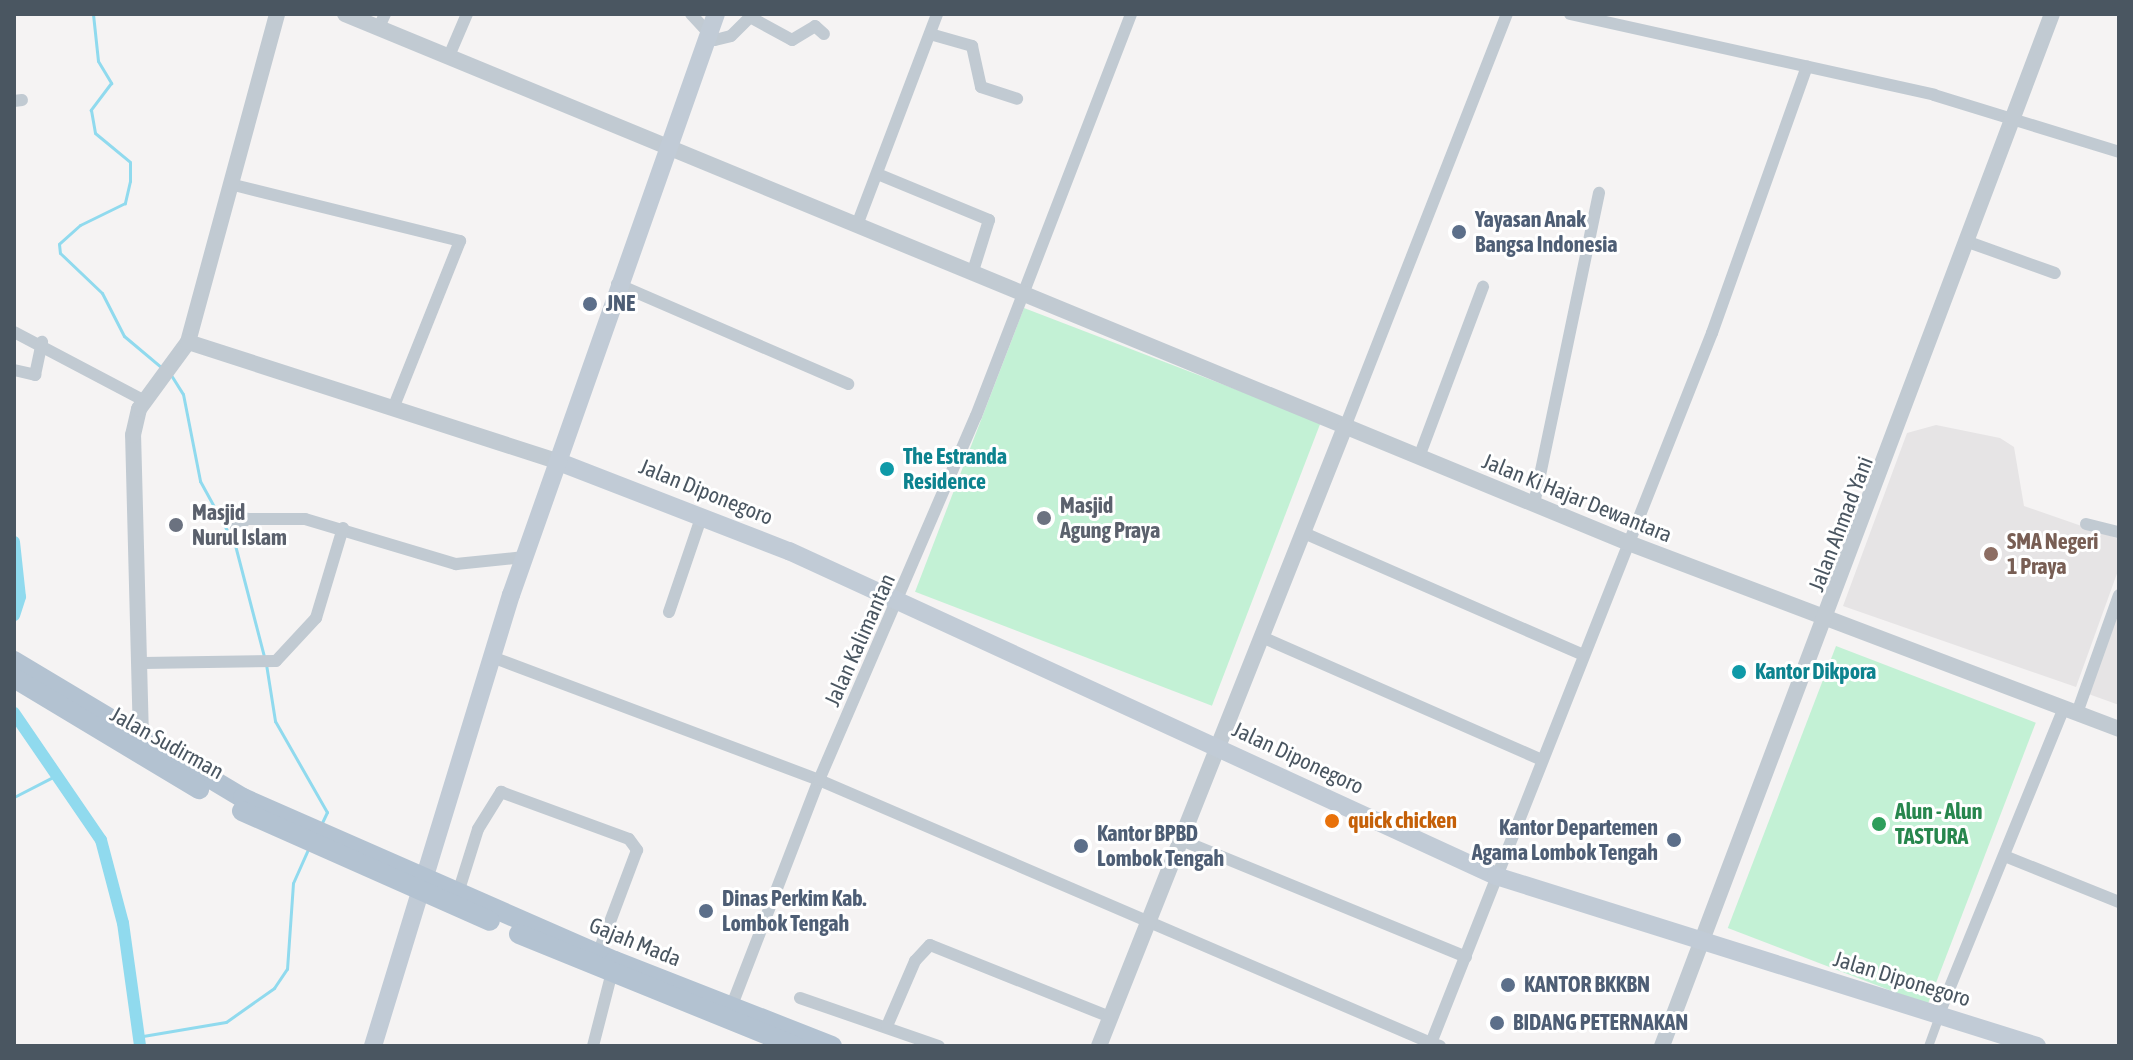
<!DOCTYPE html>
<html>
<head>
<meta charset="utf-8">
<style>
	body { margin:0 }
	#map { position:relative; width:2133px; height:1060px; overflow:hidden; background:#f5f3f3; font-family:"Asap Condensed",sans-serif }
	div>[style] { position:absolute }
	.education>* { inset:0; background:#e6e4e5 }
	.green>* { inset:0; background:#c3f1d5; transform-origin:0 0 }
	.stream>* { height:3px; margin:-1.5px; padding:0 1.5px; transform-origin:1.5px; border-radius:1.5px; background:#90daee }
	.canal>* { height:12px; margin:-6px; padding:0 6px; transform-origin:6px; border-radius:6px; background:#90daee }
	.pedestrian>* { height:9px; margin:-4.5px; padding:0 4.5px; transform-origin:4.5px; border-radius:4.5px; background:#c1cad2 }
	.minor>* { height:12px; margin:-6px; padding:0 6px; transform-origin:6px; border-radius:6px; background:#c1cad2 }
	.tertiary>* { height:16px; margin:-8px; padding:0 8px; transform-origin:8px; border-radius:8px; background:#c1cad2 }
	.secondary>* { height:18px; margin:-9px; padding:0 9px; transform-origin:9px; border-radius:9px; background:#c1cbd6 }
	.primary>* { height:20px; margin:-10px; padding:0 10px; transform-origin:10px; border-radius:10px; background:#b3c2d1 }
	.dots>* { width:22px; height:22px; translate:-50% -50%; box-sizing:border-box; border:4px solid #fff; border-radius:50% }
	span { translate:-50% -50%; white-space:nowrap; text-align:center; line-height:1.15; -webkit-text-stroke:6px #fff; paint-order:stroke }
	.service-label { font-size:22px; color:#4e5e75; font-weight:700 }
	.left { translate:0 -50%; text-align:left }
	.right { translate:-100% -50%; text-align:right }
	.culture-label { font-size:22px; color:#0d838f; font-weight:700 }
	.street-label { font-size:22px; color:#4a5661 }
	.worship-label { font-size:22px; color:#5b616d; font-weight:700 }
	.education-label { font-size:22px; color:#785e54; font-weight:700 }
	.leisure-label { font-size:22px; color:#27864d; font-weight:700 }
	.food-label { font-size:22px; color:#c56008; font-weight:700 }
	.frame { position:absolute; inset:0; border:16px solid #4a5661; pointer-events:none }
</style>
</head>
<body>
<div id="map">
	<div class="education">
		<div style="clip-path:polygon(1936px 425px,2000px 438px,2014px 447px,2024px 506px,2119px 539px,2119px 568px,2076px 687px,1843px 606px,1907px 433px)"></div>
		<div style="clip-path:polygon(2119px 590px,2119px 705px,2083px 692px)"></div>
	</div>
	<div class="green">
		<div style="left:1024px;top:308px;width:318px;height:304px;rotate:21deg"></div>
		<div style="left:1836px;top:646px;width:214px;height:302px;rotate:21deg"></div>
	</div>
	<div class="stream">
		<div style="left:93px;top:14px;width:47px;rotate:83.9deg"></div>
		<div style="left:98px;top:61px;width:26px;rotate:59deg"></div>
		<div style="left:111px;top:83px;width:34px;rotate:127deg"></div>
		<div style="left:91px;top:110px;width:23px;rotate:80deg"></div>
		<div style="left:95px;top:133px;width:45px;rotate:39.6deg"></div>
		<div style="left:130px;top:162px;width:19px;rotate:90deg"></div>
		<div style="left:130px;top:181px;width:23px;rotate:103deg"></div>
		<div style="left:125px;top:203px;width:50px;rotate:153.9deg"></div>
		<div style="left:80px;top:225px;width:28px;rotate:138deg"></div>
		<div style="left:59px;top:244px;width:9px;rotate:84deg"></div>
		<div style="left:60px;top:253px;width:58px;rotate:43.6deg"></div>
		<div style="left:102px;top:293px;width:48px;rotate:62.9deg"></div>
		<div style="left:124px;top:336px;width:50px;rotate:40.1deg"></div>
		<div style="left:171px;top:375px;width:22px;rotate:58deg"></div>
		<div style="left:183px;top:394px;width:89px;rotate:78.9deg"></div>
		<div style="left:200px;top:481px;width:73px;rotate:61.3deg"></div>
		<div style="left:235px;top:545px;width:115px;rotate:75.4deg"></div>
		<div style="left:266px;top:664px;width:58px;rotate:81deg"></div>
		<div style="left:275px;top:721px;width:105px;rotate:60.3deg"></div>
		<div style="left:327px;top:812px;width:14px;rotate:115deg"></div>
		<div style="left:14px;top:797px;width:44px;rotate:-27.1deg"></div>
		<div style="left:137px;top:1037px;width:90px;rotate:-9.6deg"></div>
		<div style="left:226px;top:1022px;width:59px;rotate:-35.3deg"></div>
		<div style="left:274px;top:988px;width:23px;rotate:-56deg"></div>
		<div style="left:287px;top:969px;width:86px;rotate:-86deg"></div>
		<div style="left:293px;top:883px;width:36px;rotate:-66deg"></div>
	</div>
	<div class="canal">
		<div style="left:14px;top:542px;width:55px;rotate:83.8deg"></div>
		<div style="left:20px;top:597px;width:19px;rotate:108deg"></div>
		<div style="left:14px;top:713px;width:154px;rotate:55.6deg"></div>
		<div style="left:101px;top:840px;width:86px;rotate:75.2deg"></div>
		<div style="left:123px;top:923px;width:124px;rotate:82.1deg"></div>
	</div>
	<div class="pedestrian">
		<div style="left:1928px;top:1046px;width:33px;rotate:-70deg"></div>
	</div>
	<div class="minor">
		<div style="left:691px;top:14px;width:35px;rotate:47deg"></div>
		<div style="left:715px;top:40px;width:16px;rotate:-14deg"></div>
		<div style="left:731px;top:36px;width:27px;rotate:-45deg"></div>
		<div style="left:750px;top:17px;width:48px;rotate:28.7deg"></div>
		<div style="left:792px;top:40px;width:27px;rotate:-31deg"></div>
		<div style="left:815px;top:26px;width:12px;rotate:42deg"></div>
		<div style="left:1570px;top:14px;width:373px;rotate:12.5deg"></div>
		<div style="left:1934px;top:95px;width:194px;rotate:17.1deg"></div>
		<div style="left:379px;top:27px;width:14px;rotate:-65deg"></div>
		<div style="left:930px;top:34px;width:44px;rotate:15.9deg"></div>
		<div style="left:972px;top:46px;width:42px;rotate:77.6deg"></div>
		<div style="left:981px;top:87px;width:38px;rotate:18deg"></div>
		<div style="left:449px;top:56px;width:46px;rotate:-66.8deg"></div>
		<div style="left:14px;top:101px;width:8px;rotate:-7deg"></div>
		<div style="left:880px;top:175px;width:118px;rotate:22.4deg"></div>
		<div style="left:989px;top:220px;width:53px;rotate:107.4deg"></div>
		<div style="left:234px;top:185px;width:233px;rotate:13.9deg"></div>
		<div style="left:460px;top:241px;width:178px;rotate:111.8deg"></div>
		<div style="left:857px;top:225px;width:226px;rotate:-69.2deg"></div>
		<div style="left:1971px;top:243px;width:89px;rotate:19.7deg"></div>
		<div style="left:617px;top:284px;width:252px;rotate:23.4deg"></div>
		<div style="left:14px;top:332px;width:148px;rotate:27.8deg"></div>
		<div style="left:14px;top:370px;width:22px;rotate:13deg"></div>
		<div style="left:35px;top:375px;width:34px;rotate:-78deg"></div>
		<div style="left:1345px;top:427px;width:444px;rotate:-68.6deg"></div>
		<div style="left:1419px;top:457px;width:182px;rotate:-69.4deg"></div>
		<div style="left:1534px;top:504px;width:318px;rotate:-78.2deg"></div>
		<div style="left:2086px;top:524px;width:34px;rotate:14deg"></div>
		<div style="left:236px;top:527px;width:14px;rotate:-36deg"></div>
		<div style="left:247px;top:519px;width:58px"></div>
		<div style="left:305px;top:519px;width:158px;rotate:16.6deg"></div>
		<div style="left:456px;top:564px;width:69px;rotate:-5.8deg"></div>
		<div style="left:1304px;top:533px;width:305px;rotate:23.6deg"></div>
		<div style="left:669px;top:612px;width:102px;rotate:-71.2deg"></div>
		<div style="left:1264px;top:638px;width:301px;rotate:23.7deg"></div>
		<div style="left:492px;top:657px;width:349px;rotate:20.6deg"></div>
		<div style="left:819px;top:780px;width:666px;rotate:23.26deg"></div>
		<div style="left:143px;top:663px;width:133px;rotate:-0.9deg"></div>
		<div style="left:276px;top:661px;width:59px;rotate:-47.1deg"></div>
		<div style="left:316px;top:618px;width:94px;rotate:-73.3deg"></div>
		<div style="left:2077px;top:713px;width:125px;rotate:-70.4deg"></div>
		<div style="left:1181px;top:840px;width:308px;rotate:22.3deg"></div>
		<div style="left:2007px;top:857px;width:121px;rotate:21.9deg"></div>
		<div style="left:458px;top:893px;width:67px;rotate:-72.6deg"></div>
		<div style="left:478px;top:829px;width:44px;rotate:-58.1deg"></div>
		<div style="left:501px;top:792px;width:136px;rotate:20.2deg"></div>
		<div style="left:629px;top:839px;width:14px;rotate:54deg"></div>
		<div style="left:637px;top:850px;width:111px;rotate:110.6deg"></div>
		<div style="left:800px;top:998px;width:147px;rotate:19.1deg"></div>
		<div style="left:732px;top:1005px;width:241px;rotate:-68.9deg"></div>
		<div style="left:819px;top:780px;width:396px;rotate:-66.7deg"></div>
		<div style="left:976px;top:416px;width:431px;rotate:-68.9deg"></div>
		<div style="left:1939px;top:1014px;width:331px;rotate:-67.8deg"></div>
		<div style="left:887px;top:1026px;width:71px;rotate:-66.7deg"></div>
		<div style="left:915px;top:961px;width:22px;rotate:-47deg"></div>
		<div style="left:930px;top:945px;width:194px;rotate:21.8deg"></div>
		<div style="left:593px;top:1046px;width:81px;rotate:-75.6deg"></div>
		<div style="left:1440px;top:1046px;width:9px;rotate:-162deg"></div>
		<div style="left:1431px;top:1043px;width:764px;rotate:-68.41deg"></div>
		<div style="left:1712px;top:333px;width:283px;rotate:-70.4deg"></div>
	</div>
	<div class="tertiary">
		<div style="left:345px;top:14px;width:1386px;rotate:22.4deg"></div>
		<div style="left:1626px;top:542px;width:527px;rotate:20.77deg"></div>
		<div style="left:188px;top:342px;width:340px;rotate:-74.8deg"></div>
		<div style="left:141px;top:738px;width:303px;rotate:-91.5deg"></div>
		<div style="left:133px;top:435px;width:27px;rotate:-77deg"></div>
		<div style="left:139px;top:409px;width:83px;rotate:-53.8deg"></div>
		<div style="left:188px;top:342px;width:390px;rotate:17.9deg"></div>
		<div style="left:1099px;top:1046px;width:666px;rotate:-68.33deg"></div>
		<div style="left:1662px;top:1046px;width:1103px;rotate:-69.3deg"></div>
	</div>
	<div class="secondary">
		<div style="left:559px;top:462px;width:247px;rotate:21.2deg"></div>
		<div style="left:789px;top:551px;width:778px;rotate:24.69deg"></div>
		<div style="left:1496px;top:876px;width:567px;rotate:17.44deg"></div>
		<div style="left:373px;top:1046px;width:472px;rotate:-73deg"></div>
		<div style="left:511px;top:595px;width:616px;rotate:-70.57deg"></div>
	</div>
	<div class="primary">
		<div style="left:14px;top:661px;width:267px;rotate:30.9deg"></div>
		<div style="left:243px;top:798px;width:406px;rotate:23.7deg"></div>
		<div style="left:615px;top:961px;width:233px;rotate:21.4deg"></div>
		<div style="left:14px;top:678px;width:216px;rotate:31deg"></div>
		<div style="left:242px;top:811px;width:271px;rotate:23.9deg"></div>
		<div style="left:519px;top:934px;width:298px;rotate:22.1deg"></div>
	</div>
	<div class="dots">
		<div style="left:1459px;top:232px;background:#5c6f8a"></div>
		<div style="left:590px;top:304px;background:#5c6f8a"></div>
		<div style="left:887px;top:469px;background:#0f9aa8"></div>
		<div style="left:1044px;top:518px;background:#6b7280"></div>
		<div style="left:176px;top:525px;background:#6b7280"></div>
		<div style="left:1991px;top:554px;background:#8d6e63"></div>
		<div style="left:1739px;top:672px;background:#0f9aa8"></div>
		<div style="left:1332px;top:821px;background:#e8710a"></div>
		<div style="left:1879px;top:824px;background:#2e9e5b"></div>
		<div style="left:1674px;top:840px;background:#5c6f8a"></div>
		<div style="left:1081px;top:846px;background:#5c6f8a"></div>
		<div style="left:706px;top:911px;background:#5c6f8a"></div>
		<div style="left:1508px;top:985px;background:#5c6f8a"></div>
		<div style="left:1497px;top:1023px;background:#5c6f8a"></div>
	</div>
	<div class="service-label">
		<span class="left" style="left:1475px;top:232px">Yayasan Anak<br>Bangsa Indonesia</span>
		<span class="left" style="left:606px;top:304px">JNE</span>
		<span class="right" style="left:1658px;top:840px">Kantor Departemen<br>Agama Lombok Tengah</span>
		<span class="left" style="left:1097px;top:846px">Kantor BPBD<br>Lombok Tengah</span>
		<span class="left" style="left:722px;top:911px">Dinas Perkim Kab.<br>Lombok Tengah</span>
		<span class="left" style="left:1524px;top:985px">KANTOR BKKBN</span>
		<span class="left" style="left:1513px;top:1023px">BIDANG PETERNAKAN</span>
	</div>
	<div class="culture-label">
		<span class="left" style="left:903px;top:469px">The Estranda<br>Residence</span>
		<span class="left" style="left:1755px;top:672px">Kantor Dikpora</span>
	</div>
	<div class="street-label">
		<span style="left:706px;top:492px;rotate:22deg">Jalan Diponegoro</span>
		<span style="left:1577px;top:498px;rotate:22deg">Jalan Ki Hajar Dewantara</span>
		<span style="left:1841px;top:524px;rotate:-69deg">Jalan Ahmad Yani</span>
		<span style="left:860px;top:640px;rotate:-66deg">Jalan Kalimantan</span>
		<span style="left:167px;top:743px;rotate:29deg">Jalan Sudirman</span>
		<span style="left:1298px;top:758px;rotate:25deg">Jalan Diponegoro</span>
		<span style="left:635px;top:942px;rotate:22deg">Gajah Mada</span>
		<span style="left:1902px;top:979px;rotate:17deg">Jalan Diponegoro</span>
	</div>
	<div class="worship-label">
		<span class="left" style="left:1060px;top:518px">Masjid<br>Agung Praya</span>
		<span class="left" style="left:192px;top:525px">Masjid<br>Nurul Islam</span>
	</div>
	<div class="education-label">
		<span class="left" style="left:2007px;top:554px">SMA Negeri<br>1 Praya</span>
	</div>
	<div class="leisure-label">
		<span class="left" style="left:1895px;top:824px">Alun - Alun<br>TASTURA</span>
	</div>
	<div class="food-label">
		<span class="left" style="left:1348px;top:821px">quick chicken</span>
	</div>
	<div class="frame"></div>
</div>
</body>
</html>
